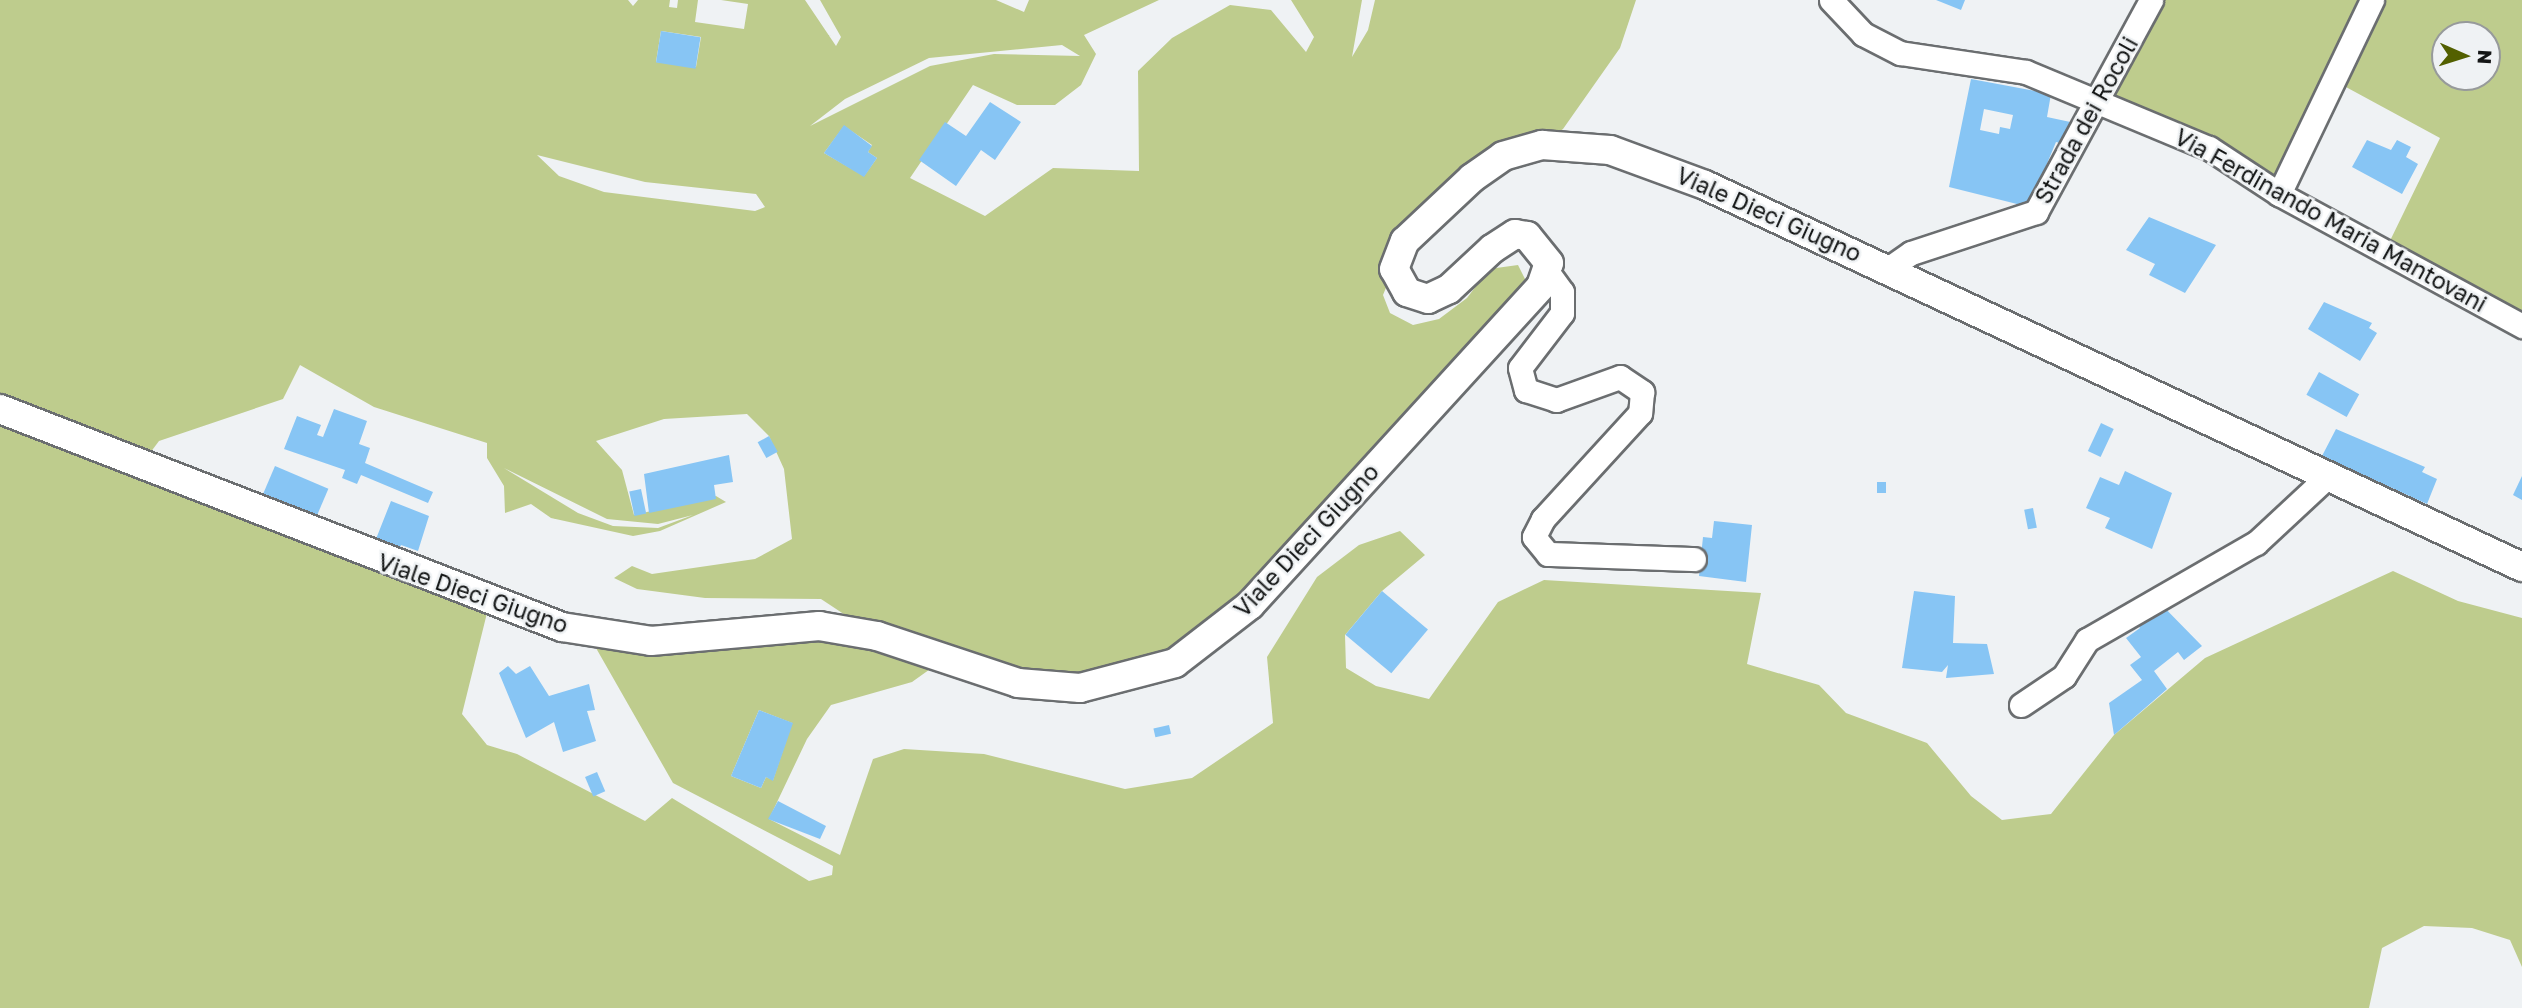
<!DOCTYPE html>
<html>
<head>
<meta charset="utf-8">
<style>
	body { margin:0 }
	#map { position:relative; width:2522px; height:1008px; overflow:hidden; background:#eff2f4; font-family:"Golos Text",sans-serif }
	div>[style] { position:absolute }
	.green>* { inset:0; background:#becc8d }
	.building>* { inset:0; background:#87c5f4; transform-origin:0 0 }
	.roads { filter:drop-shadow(2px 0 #6b6e70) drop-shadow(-2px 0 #6b6e70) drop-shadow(0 2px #6b6e70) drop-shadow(0 -2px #6b6e70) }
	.minor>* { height:23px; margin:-11.5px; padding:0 11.5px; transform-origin:11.5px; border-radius:11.5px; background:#fff }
	.major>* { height:28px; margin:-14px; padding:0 14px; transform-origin:14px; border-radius:14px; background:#fff }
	span { translate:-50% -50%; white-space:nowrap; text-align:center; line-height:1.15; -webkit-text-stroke:5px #eff2f4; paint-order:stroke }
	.street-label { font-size:23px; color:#141616 }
	.north { position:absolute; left:2431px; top:21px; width:70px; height:70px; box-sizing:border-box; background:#eff2f4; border:2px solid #979a9b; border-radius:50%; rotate:93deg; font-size:19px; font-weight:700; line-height:28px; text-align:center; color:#141616 }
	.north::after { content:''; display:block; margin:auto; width:24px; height:32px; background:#536000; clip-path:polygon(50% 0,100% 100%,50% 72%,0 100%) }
</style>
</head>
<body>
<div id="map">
	<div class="green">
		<div style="clip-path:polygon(evenodd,0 0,628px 0,633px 6px,638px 0,670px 0,669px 7px,677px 8px,678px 0,698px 0,695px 22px,744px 29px,748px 4px,721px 0,805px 0,836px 46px,841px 37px,820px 0,996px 0,1024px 12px,1029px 0,1159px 0,1084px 35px,1096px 54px,1081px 85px,1055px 105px,1017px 105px,973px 85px,910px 178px,985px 216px,1053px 168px,1139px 171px,1138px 71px,1172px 38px,1230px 5px,1271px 10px,1306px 52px,1314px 37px,1291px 0,1362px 0,1352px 57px,1368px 30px,1375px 0,1636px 0,1620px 48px,1563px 129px,1405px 241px,1383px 295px,1390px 313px,1413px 325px,1439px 319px,1467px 298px,1489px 269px,1518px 265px,1527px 283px,1516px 313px,1175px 663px,1080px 688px,877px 636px,821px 599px,705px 598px,637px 589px,614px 578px,632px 566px,652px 574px,755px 559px,792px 539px,784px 469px,769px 436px,747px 414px,664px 419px,596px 441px,622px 470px,634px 515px,716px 496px,726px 502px,660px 531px,633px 536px,551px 518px,531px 504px,505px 513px,504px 486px,487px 458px,487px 443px,374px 407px,300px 365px,283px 399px,159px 441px,135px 473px,487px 613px,462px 714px,487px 745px,517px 754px,645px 821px,672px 798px,809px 881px,832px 875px,833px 866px,673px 783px,592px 641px,809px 630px,933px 667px,912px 682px,831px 705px,807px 739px,769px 819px,840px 855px,873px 759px,904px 749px,984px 754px,1125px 789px,1192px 778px,1273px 723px,1267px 657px,1317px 577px,1359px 545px,1400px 531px,1425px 555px,1382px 591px,1345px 635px,1346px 668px,1376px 686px,1429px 699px,1498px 602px,1544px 580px,1761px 593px,1747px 664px,1819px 685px,1846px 713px,1927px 743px,1971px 796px,2002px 820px,2051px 814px,2114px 735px,2205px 658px,2393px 571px,2458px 601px,2522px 618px,2522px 967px,2510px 940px,2472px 928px,2424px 926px,2382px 948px,2369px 1008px,0 1008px,0 0,661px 31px,701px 37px,696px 67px,656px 62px,661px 31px,0 0,1062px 45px,1080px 56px,994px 54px,930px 66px,810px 126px,845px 99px,929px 58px,1062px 45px,0 0,844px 126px,872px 145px,868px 152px,877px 158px,864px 176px,824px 153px,844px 126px,0 0,537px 155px,645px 182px,756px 194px,765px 207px,755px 211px,604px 192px,559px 176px,537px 155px,0 0,504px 468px,607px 519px,658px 524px,693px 515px,658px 528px,613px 526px,578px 513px,504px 468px,0 0,759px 710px,792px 723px,773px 780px,766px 777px,761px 788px,731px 776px,759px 710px)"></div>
		<div style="clip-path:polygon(evenodd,2151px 0,2522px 0,2522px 326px,2386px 249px,2440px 138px,2333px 80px,2279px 194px,2099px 101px,2151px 0,2445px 35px,2487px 35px,2487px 77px,2445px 77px,2445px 35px)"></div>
	</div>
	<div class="building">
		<div style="clip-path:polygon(1936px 0,1965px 0,1961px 10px)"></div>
		<div style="left:661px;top:31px;width:40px;height:32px;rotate:9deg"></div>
		<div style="clip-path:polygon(evenodd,1971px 79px,2051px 94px,2047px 117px,2075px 123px,2068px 145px,2056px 142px,2029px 207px,1949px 187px,1971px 79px,1984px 109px,2013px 115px,2010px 129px,2000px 127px,1999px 134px,1980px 130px,1984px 109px)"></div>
		<div style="clip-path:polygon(990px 102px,1021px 122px,995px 160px,981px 150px,956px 186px,919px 160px,945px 122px,966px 136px)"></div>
		<div style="clip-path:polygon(844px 125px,872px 146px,868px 152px,877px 158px,864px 177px,824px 153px)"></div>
		<div style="clip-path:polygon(2367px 140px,2391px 150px,2397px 140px,2411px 147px,2406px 157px,2418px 164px,2402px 194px,2352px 167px)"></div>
		<div style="clip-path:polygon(2149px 217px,2216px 245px,2185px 293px,2149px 275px,2155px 264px,2126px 250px)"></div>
		<div style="clip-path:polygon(2324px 302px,2372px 323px,2369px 328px,2377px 333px,2360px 361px,2308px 329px)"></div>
		<div style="left:2319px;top:372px;width:46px;height:26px;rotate:29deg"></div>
		<div style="clip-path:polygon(334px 409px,367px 421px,359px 444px,370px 448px,365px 463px,433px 492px,428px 503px,361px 475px,357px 484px,342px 478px,345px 470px,284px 449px,297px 416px,321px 425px,317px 435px,323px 437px)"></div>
		<div style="left:2101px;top:423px;width:14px;height:31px;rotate:25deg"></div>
		<div style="clip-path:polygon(2336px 429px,2425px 467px,2422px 472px,2437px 479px,2427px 504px,2322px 456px)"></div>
		<div style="left:769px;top:436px;width:18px;height:13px;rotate:61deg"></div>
		<div style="clip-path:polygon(729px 455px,733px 482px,714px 485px,716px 499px,649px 513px,644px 474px)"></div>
		<div style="left:275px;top:466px;width:58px;height:30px;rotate:23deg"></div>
		<div style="clip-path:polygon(2125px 471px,2172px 493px,2152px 549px,2105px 528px,2110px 518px,2086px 508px,2100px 477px,2119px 485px)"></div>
		<div style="clip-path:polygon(2522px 476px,2522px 500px,2513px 495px)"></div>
		<div style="left:1877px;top:482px;width:9px;height:11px"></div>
		<div style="left:641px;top:489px;width:25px;height:12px;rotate:78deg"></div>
		<div style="clip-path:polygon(391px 501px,429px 516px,418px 551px,401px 545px,398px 553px,374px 544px)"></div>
		<div style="left:2033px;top:508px;width:20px;height:9px;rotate:79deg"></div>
		<div style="clip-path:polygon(1714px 521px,1752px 525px,1746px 582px,1699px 576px,1703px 537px,1712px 538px)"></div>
		<div style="left:1382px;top:591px;width:60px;height:57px;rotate:40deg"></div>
		<div style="clip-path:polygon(1914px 591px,1955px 596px,1953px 643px,1987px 644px,1994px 674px,1946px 678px,1948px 665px,1942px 672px,1902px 668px)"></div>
		<div style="clip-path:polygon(2154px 597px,2202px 646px,2184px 660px,2178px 652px,2154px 671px,2167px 689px,2114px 735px,2109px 703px,2142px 680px,2130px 665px,2141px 657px,2126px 638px,2140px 628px,2130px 615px)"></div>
		<div style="clip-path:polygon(508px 666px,516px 674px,530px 666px,549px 696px,589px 684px,595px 710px,587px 711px,596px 741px,563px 752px,554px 722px,526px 738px,499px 673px)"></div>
		<div style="clip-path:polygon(759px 710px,793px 723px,773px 781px,766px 777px,761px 788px,731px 776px)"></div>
		<div style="left:1169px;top:725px;width:9px;height:16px;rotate:77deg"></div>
		<div style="left:597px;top:772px;width:21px;height:13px;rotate:67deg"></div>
		<div style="clip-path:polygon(778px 801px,826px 826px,820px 839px,768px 819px)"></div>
	</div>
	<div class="roads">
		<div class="minor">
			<div style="left:1831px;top:0;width:47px;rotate:46.7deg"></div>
			<div style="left:1863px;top:34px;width:42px;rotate:27.2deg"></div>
			<div style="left:1900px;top:53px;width:127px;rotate:8.6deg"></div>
			<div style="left:2026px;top:72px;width:198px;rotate:22.6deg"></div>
			<div style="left:2209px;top:148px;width:84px;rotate:33.3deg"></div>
			<div style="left:2279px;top:194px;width:277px;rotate:28.5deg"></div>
			<div style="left:2279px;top:194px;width:215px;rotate:-64.4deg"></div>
			<div style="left:1888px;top:269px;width:28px;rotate:-35deg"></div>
			<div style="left:1911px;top:253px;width:132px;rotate:-18.2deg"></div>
			<div style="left:2036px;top:212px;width:241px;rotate:-61.5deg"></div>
			<div style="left:1549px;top:274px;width:22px;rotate:54deg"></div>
			<div style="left:1562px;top:292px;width:21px;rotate:90deg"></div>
			<div style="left:1562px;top:313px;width:69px;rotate:127.4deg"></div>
			<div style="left:1520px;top:368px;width:23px;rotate:75deg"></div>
			<div style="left:1526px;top:390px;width:32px;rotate:18deg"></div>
			<div style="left:1556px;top:400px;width:68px;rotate:-19.8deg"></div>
			<div style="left:1620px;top:377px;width:27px;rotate:34deg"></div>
			<div style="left:1642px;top:392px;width:21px;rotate:95deg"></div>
			<div style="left:1640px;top:413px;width:144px;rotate:132.5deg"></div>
			<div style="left:1543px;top:519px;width:20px;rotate:117deg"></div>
			<div style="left:1534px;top:537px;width:22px;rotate:51deg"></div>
			<div style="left:1548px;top:554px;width:146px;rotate:2deg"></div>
			<div style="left:2021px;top:705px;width:52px;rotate:-34deg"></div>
			<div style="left:2064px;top:676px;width:43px;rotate:-57.4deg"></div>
			<div style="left:2087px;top:640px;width:195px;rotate:-29.9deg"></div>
			<div style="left:2256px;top:543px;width:97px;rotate:-42.9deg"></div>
		</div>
		<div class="major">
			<div style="left:0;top:409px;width:603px;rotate:21.2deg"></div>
			<div style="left:562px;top:627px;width:90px;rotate:8.9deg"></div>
			<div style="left:651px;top:641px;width:169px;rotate:-5.1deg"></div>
			<div style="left:819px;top:626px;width:59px;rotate:9.8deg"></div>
			<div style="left:877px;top:636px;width:149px;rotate:18.4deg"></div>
			<div style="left:1018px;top:683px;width:62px;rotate:4.6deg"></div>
			<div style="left:1080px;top:688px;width:98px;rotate:-14.7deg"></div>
			<div style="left:1175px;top:663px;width:95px;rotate:-37.7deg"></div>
			<div style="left:1250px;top:605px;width:432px;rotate:-47.6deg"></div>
			<div style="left:1541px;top:286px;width:24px;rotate:-71deg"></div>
			<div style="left:1549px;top:263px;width:35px;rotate:-129deg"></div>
			<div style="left:1527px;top:236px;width:12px;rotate:-171deg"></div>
			<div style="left:1515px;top:234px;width:27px;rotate:147deg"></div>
			<div style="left:1492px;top:249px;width:59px;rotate:137.1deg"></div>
			<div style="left:1449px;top:289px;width:23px;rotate:155deg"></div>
			<div style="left:1428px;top:299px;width:22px;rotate:-162deg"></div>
			<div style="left:1407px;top:292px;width:26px;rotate:-119deg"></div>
			<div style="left:1394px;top:269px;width:30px;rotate:-69deg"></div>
			<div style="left:1405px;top:241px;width:92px;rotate:-43.2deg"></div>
			<div style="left:1472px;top:178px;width:38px;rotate:-35deg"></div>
			<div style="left:1503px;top:156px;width:41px;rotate:-15.8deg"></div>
			<div style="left:1542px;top:145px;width:68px;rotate:4.2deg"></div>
			<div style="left:1610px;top:150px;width:101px;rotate:20.2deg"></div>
			<div style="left:1705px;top:185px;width:902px;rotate:25.06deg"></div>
		</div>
	</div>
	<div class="street-label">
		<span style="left:2086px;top:120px;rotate:-61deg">Strada dei Rocoli</span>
		<span style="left:1769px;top:214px;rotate:24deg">Viale Dieci Giugno</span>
		<span style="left:2331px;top:220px;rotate:29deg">Via Ferdinando Maria Mantovani</span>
		<span style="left:1306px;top:540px;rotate:-47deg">Viale Dieci Giugno</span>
		<span style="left:473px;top:593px;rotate:19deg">Viale Dieci Giugno</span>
	</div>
	<div class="north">N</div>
</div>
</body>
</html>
